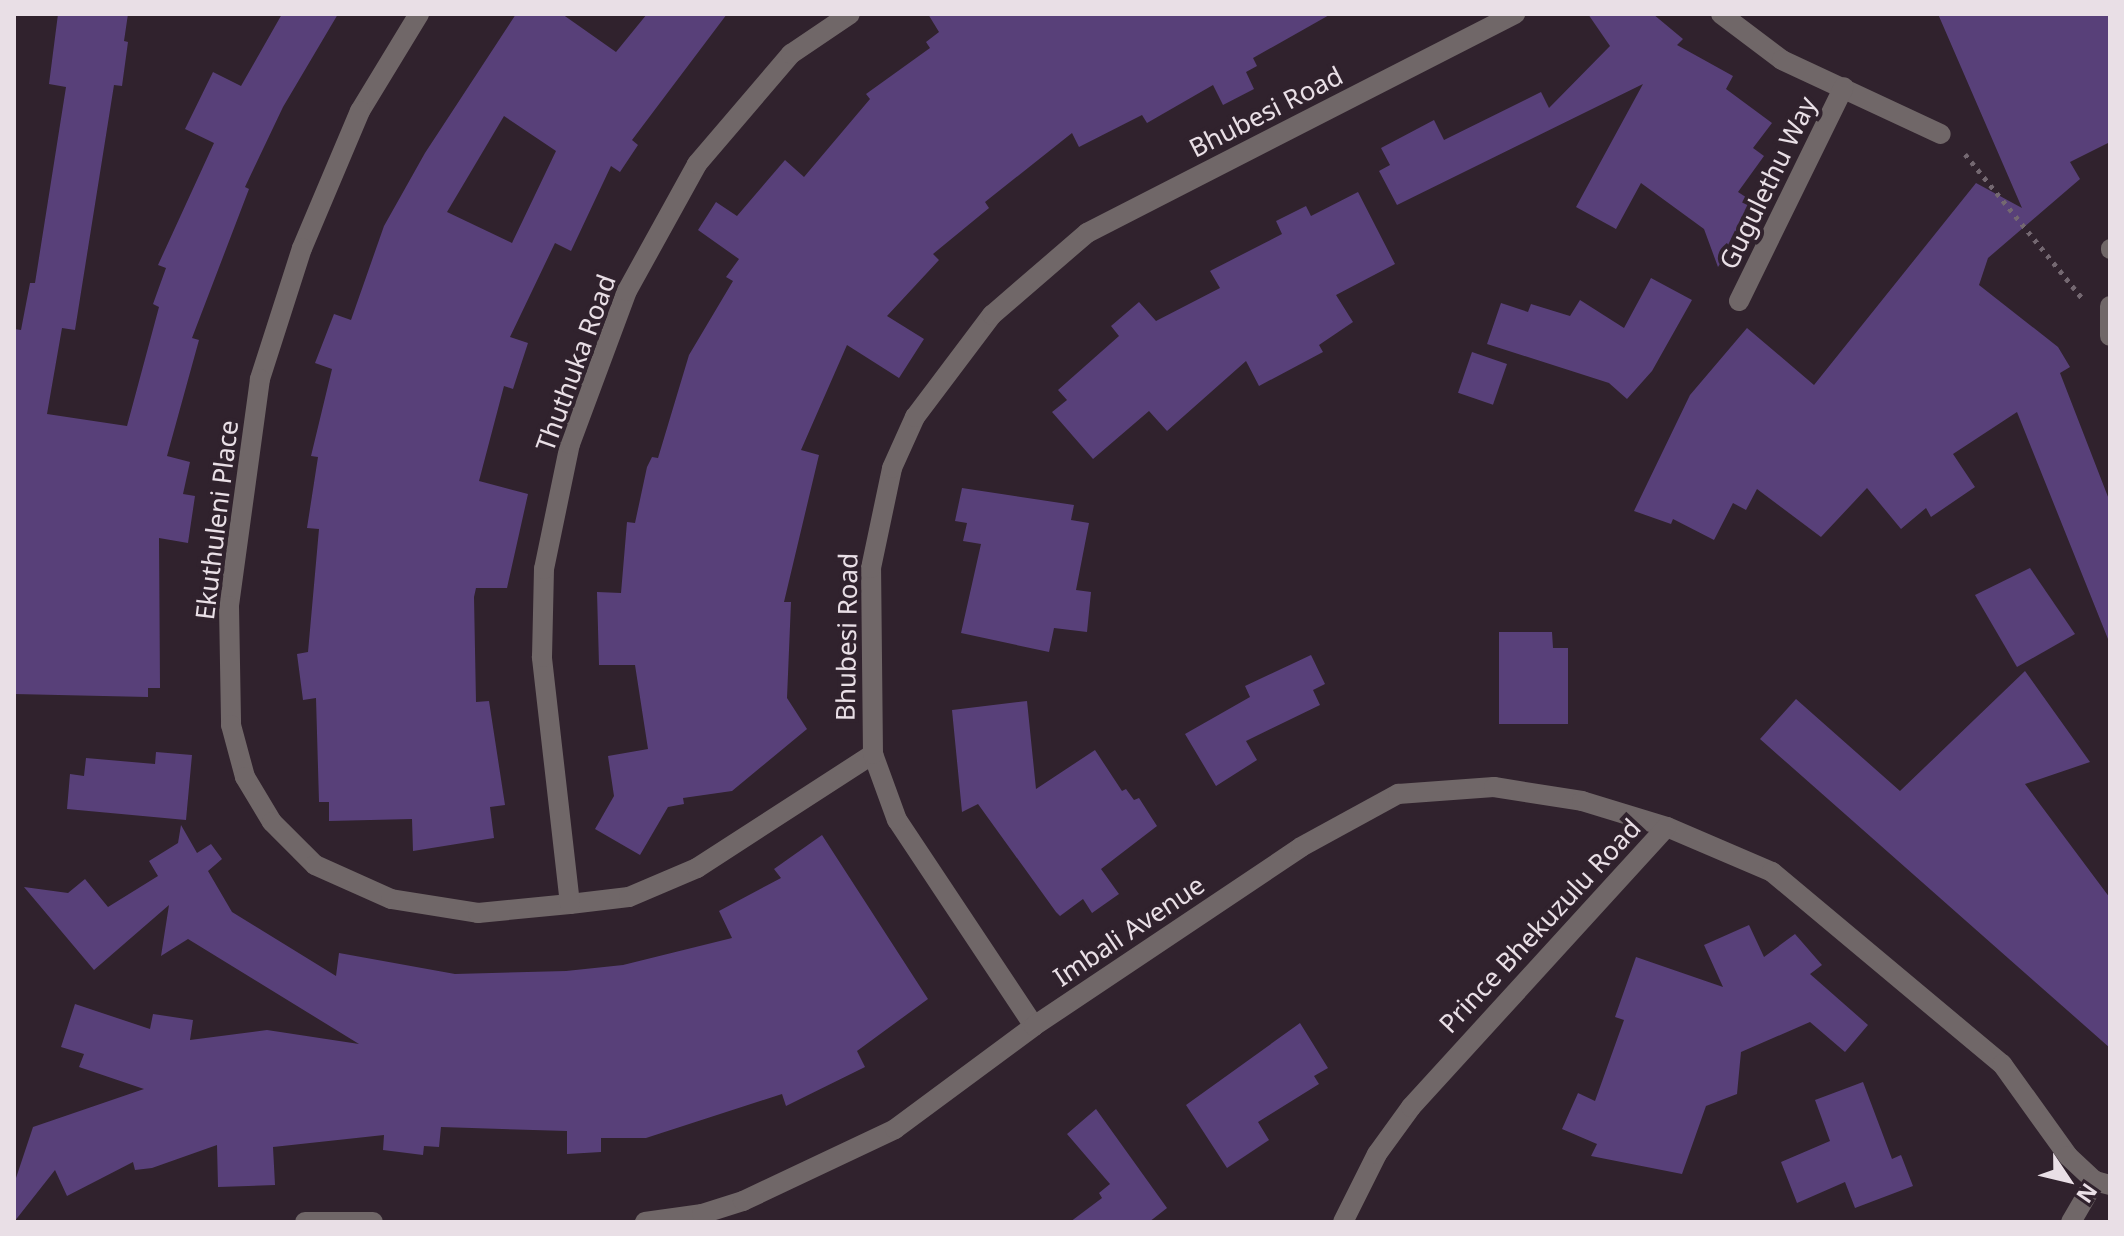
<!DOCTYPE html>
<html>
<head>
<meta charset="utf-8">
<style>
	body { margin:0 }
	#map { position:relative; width:2124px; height:1236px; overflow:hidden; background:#30222d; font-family:"Noto Sans",sans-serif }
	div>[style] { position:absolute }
	.building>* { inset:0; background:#584079; transform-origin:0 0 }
	.path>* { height:5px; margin-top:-2.5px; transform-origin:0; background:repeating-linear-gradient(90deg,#746871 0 4px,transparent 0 10px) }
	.service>* { height:18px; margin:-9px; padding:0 9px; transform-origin:9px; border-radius:9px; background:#706768 }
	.minor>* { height:20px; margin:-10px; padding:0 10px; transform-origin:10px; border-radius:10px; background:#706768 }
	span { translate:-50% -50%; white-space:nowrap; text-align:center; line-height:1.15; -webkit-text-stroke:8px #30222d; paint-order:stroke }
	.street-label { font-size:26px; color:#e9dfe6 }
	.frame { position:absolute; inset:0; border:16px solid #e9dfe6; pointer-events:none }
	.north { position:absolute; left:2028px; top:1140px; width:80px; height:80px; -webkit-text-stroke:6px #30222d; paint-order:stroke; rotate:125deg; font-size:22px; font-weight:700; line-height:32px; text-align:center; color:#e9dfe6 }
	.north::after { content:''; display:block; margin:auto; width:28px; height:36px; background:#e9dfe6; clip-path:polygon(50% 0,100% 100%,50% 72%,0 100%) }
</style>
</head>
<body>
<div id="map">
	<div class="building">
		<div style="clip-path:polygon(58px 14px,128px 14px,124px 41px,128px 42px,122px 86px,114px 85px,75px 330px,62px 328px,47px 414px,127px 426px,159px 307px,153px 304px,166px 268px,158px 265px,214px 143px,185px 129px,213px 72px,241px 86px,282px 14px,338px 14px,283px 107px,245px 187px,249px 189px,192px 338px,199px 340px,167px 456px,190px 462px,183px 494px,195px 496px,188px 543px,159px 538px,160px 688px,148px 688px,148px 697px,14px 694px,14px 329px,21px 330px,30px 283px,35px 283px,66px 87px,49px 84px)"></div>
		<div style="clip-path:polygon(evenodd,516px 14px,562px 14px,616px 52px,647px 14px,727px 14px,632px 140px,638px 145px,620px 172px,611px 166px,571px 251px,555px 243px,510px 337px,528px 343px,513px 389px,504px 386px,479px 481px,528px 494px,507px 588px,476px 588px,474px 597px,476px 702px,489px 701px,505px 805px,490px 807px,494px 838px,413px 851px,412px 819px,329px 821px,329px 802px,319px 802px,316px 698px,303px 700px,297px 654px,308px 652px,319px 529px,307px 528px,318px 457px,311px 456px,332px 369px,315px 363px,334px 314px,351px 320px,384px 226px,425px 153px,516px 14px,504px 116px,556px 151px,512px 243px,447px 212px,504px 116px)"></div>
		<div style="clip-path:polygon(928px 14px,1331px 14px,1253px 58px,1257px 66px,1246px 72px,1254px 89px,1223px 105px,1213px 85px,1147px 123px,1142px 115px,1079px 147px,1072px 133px,985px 202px,989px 208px,933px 254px,939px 260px,887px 316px,924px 339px,899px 378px,847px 345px,801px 450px,819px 455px,784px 602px,791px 602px,787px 698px,807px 729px,732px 791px,683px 798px,684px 804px,668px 807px,640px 855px,595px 829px,614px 796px,608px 756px,648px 749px,635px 665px,599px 665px,597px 592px,621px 593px,627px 522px,635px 523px,647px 467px,652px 457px,658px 458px,689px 355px,733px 281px,726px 277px,739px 259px,698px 230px,716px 202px,737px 216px,785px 160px,804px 177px,870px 99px,866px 94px,930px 48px,926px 42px,939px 32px)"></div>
		<div style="clip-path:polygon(1588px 14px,1653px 14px,1683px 39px,1677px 45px,1733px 76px,1726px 89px,1772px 123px,1753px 148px,1764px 156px,1738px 192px,1758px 205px,1718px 267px,1704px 229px,1641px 183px,1616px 229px,1576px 207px,1643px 84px,1397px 205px,1379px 171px,1390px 165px,1381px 148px,1434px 120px,1444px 140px,1541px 92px,1549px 108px,1610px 46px)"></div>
		<div style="clip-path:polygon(1938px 14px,2110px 14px,2110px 142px,2070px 162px,2080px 179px,1988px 258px,1979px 285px,2058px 347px,2070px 367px,2060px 373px,2110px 502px,2110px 644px,2017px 412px,1953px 454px,1975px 487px,1931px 517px,1926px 508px,1901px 529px,1867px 488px,1821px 537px,1757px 489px,1746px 510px,1733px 503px,1714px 540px,1673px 519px,1671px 524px,1634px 511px,1690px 395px,1747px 328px,1814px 385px,1976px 183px,2022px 208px)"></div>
		<div style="clip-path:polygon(1358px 192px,1395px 264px,1336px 295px,1353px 322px,1319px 345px,1323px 352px,1259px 386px,1246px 361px,1167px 431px,1149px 411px,1093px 459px,1052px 412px,1067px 400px,1058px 390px,1119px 336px,1111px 326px,1139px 302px,1156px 321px,1220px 288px,1210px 271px,1282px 234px,1276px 221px,1306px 206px,1311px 216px)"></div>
		<div style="clip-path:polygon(1651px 278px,1692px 300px,1652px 371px,1627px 399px,1609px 383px,1487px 344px,1501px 303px,1528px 312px,1531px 304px,1570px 316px,1580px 300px,1624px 328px)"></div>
		<div style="left:1472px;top:352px;width:37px;height:43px;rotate:19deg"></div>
		<div style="clip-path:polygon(962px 488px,1074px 505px,1071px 520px,1089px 523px,1076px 590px,1091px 592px,1087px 632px,1054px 628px,1049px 652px,961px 633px,981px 544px,963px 541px,967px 523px,955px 521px)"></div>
		<div style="clip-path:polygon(2030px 568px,2075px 634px,2017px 667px,1975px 595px)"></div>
		<div style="clip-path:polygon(1499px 632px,1552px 632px,1553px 648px,1568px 648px,1568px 724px,1499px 724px)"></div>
		<div style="clip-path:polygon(1311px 655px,1325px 684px,1313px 690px,1320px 705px,1246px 741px,1257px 760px,1216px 786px,1185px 734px,1250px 697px,1245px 686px)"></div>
		<div style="clip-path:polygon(2025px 671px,2090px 762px,2025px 784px,2110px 898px,2110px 1048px,1760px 739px,1796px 699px,1900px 791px)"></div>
		<div style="clip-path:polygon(1027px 701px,1036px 789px,1095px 750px,1122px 791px,1126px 789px,1134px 800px,1139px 798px,1157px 826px,1101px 869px,1119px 894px,1092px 913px,1083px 899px,1060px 916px,1056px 912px,978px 804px,962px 812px,952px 710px)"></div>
		<div style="clip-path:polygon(156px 752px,192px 755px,186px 820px,67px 809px,70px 774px,84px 776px,86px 758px,155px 764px)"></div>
		<div style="clip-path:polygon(181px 825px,197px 853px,211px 844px,222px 859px,208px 871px,232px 912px,336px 976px,339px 953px,455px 974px,566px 971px,623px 965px,732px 938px,719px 911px,781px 878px,774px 869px,822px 835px,928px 999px,857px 1051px,865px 1067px,786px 1106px,782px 1094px,646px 1138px,601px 1138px,601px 1152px,567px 1154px,567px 1131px,441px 1127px,439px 1147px,424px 1146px,423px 1155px,383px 1150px,384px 1135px,273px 1147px,275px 1185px,218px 1187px,217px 1145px,152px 1168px,135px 1170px,133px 1162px,67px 1196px,55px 1170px,14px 1222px,14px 1184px,33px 1127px,144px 1089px,79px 1067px,84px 1054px,61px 1047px,75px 1004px,150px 1029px,153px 1014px,193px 1020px,190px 1040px,267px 1030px,359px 1044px,188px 939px,161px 956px,169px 905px,94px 970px,24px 887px,68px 893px,85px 879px,108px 907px,158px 876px,149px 861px,178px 843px)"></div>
		<div style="clip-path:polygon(1749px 925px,1764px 957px,1795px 934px,1822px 965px,1810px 974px,1868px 1025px,1845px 1052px,1810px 1022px,1741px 1052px,1737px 1094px,1706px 1106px,1682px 1174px,1591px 1156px,1597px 1144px,1562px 1129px,1578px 1093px,1595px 1101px,1624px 1020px,1615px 1017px,1636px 957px,1723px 987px,1704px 945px)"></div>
		<div style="clip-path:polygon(1300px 1023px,1328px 1068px,1314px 1076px,1319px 1084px,1258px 1122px,1269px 1140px,1227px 1168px,1186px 1105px)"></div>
		<div style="clip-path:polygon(1863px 1082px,1892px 1159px,1901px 1155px,1913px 1186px,1855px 1208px,1845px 1182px,1797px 1203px,1781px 1162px,1830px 1141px,1815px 1100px)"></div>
		<div style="clip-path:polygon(1096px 1109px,1167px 1208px,1149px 1222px,1070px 1222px,1102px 1198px,1099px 1193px,1110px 1184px,1067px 1134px)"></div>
	</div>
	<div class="path">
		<div style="left:1965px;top:154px;width:186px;rotate:50.9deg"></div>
	</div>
	<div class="service">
		<div style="left:2110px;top:248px;width:2px;rotate:90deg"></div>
	</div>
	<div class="minor">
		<div style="left:419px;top:14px;width:114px;rotate:121.3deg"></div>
		<div style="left:360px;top:111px;width:149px;rotate:112.9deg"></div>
		<div style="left:302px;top:248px;width:138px;rotate:107.8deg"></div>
		<div style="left:260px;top:379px;width:229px;rotate:97.8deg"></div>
		<div style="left:229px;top:606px;width:119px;rotate:89deg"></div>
		<div style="left:231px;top:725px;width:54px;rotate:74.9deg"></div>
		<div style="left:245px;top:777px;width:52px;rotate:59deg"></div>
		<div style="left:272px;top:822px;width:61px;rotate:45deg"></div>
		<div style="left:315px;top:865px;width:83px;rotate:24.1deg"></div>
		<div style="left:391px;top:899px;width:88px;rotate:9.1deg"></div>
		<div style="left:478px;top:913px;width:92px;rotate:-5.6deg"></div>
		<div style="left:570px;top:904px;width:59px;rotate:-6.8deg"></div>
		<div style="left:629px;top:897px;width:74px;rotate:-23.1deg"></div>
		<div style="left:697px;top:868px;width:210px;rotate:-32.9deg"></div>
		<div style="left:1721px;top:14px;width:76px;rotate:37deg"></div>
		<div style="left:1782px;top:60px;width:175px;rotate:25deg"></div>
		<div style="left:1739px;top:301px;width:238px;rotate:-63.9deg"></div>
		<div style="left:2110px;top:306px;width:30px;rotate:90deg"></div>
		<div style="left:570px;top:904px;width:249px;rotate:-96.5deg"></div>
		<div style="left:542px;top:657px;width:88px;rotate:-88.7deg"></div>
		<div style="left:544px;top:569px;width:128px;rotate:-78.3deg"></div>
		<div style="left:570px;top:444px;width:163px;rotate:-69.6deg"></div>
		<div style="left:627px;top:291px;width:145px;rotate:-61.1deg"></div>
		<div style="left:697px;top:164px;width:145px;rotate:-49.5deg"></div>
		<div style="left:791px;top:54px;width:71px;rotate:-34.1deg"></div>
		<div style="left:1034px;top:1026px;width:247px;rotate:-123.6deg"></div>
		<div style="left:897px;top:820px;width:70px;rotate:-110deg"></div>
		<div style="left:873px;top:754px;width:186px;rotate:-90.6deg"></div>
		<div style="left:871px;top:568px;width:102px;rotate:-78.1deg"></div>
		<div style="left:892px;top:468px;width:56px;rotate:-65.7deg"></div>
		<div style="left:915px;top:417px;width:128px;rotate:-53deg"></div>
		<div style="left:992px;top:315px;width:125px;rotate:-40.8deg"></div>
		<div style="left:1087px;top:233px;width:481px;rotate:-27.1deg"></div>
		<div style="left:305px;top:1222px;width:68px"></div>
		<div style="left:645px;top:1222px;width:58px;rotate:-8deg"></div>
		<div style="left:702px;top:1214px;width:43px;rotate:-17.6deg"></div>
		<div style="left:743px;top:1201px;width:168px;rotate:-25.3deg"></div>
		<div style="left:895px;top:1129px;width:173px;rotate:-36.5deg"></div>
		<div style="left:1034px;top:1026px;width:321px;rotate:-33.8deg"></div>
		<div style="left:1301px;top:847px;width:111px;rotate:-28.7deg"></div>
		<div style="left:1398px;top:794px;width:96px;rotate:-4.2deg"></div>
		<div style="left:1494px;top:787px;width:89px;rotate:9deg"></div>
		<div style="left:1582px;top:801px;width:89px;rotate:17deg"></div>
		<div style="left:1667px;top:827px;width:114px;rotate:23.2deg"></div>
		<div style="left:1772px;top:872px;width:300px;rotate:39.9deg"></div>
		<div style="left:2002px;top:1064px;width:113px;rotate:54.3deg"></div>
		<div style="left:2068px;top:1156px;width:37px;rotate:43deg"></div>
		<div style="left:2095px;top:1181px;width:16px;rotate:15deg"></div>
		<div style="left:1343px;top:1222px;width:76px;rotate:-63.4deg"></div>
		<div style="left:1377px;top:1154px;width:58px;rotate:-54.1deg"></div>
		<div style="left:1411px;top:1107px;width:379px;rotate:-47.6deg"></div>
		<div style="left:2071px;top:1222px;width:48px;rotate:-59.7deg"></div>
	</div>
	<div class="street-label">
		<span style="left:1266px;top:112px;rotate:-27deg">Bhubesi Road</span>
		<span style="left:1768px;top:183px;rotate:-64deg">Gugulethu Way</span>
		<span style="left:576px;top:363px;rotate:-70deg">Thuthuka Road</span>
		<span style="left:217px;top:520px;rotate:-83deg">Ekuthuleni Place</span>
		<span style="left:847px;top:637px;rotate:-89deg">Bhubesi Road</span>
		<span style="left:1540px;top:926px;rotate:-47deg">Prince Bhekuzulu Road</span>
		<span style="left:1129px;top:931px;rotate:-34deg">Imbali Avenue</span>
	</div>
	<div class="frame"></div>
	<div class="north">N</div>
</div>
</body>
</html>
